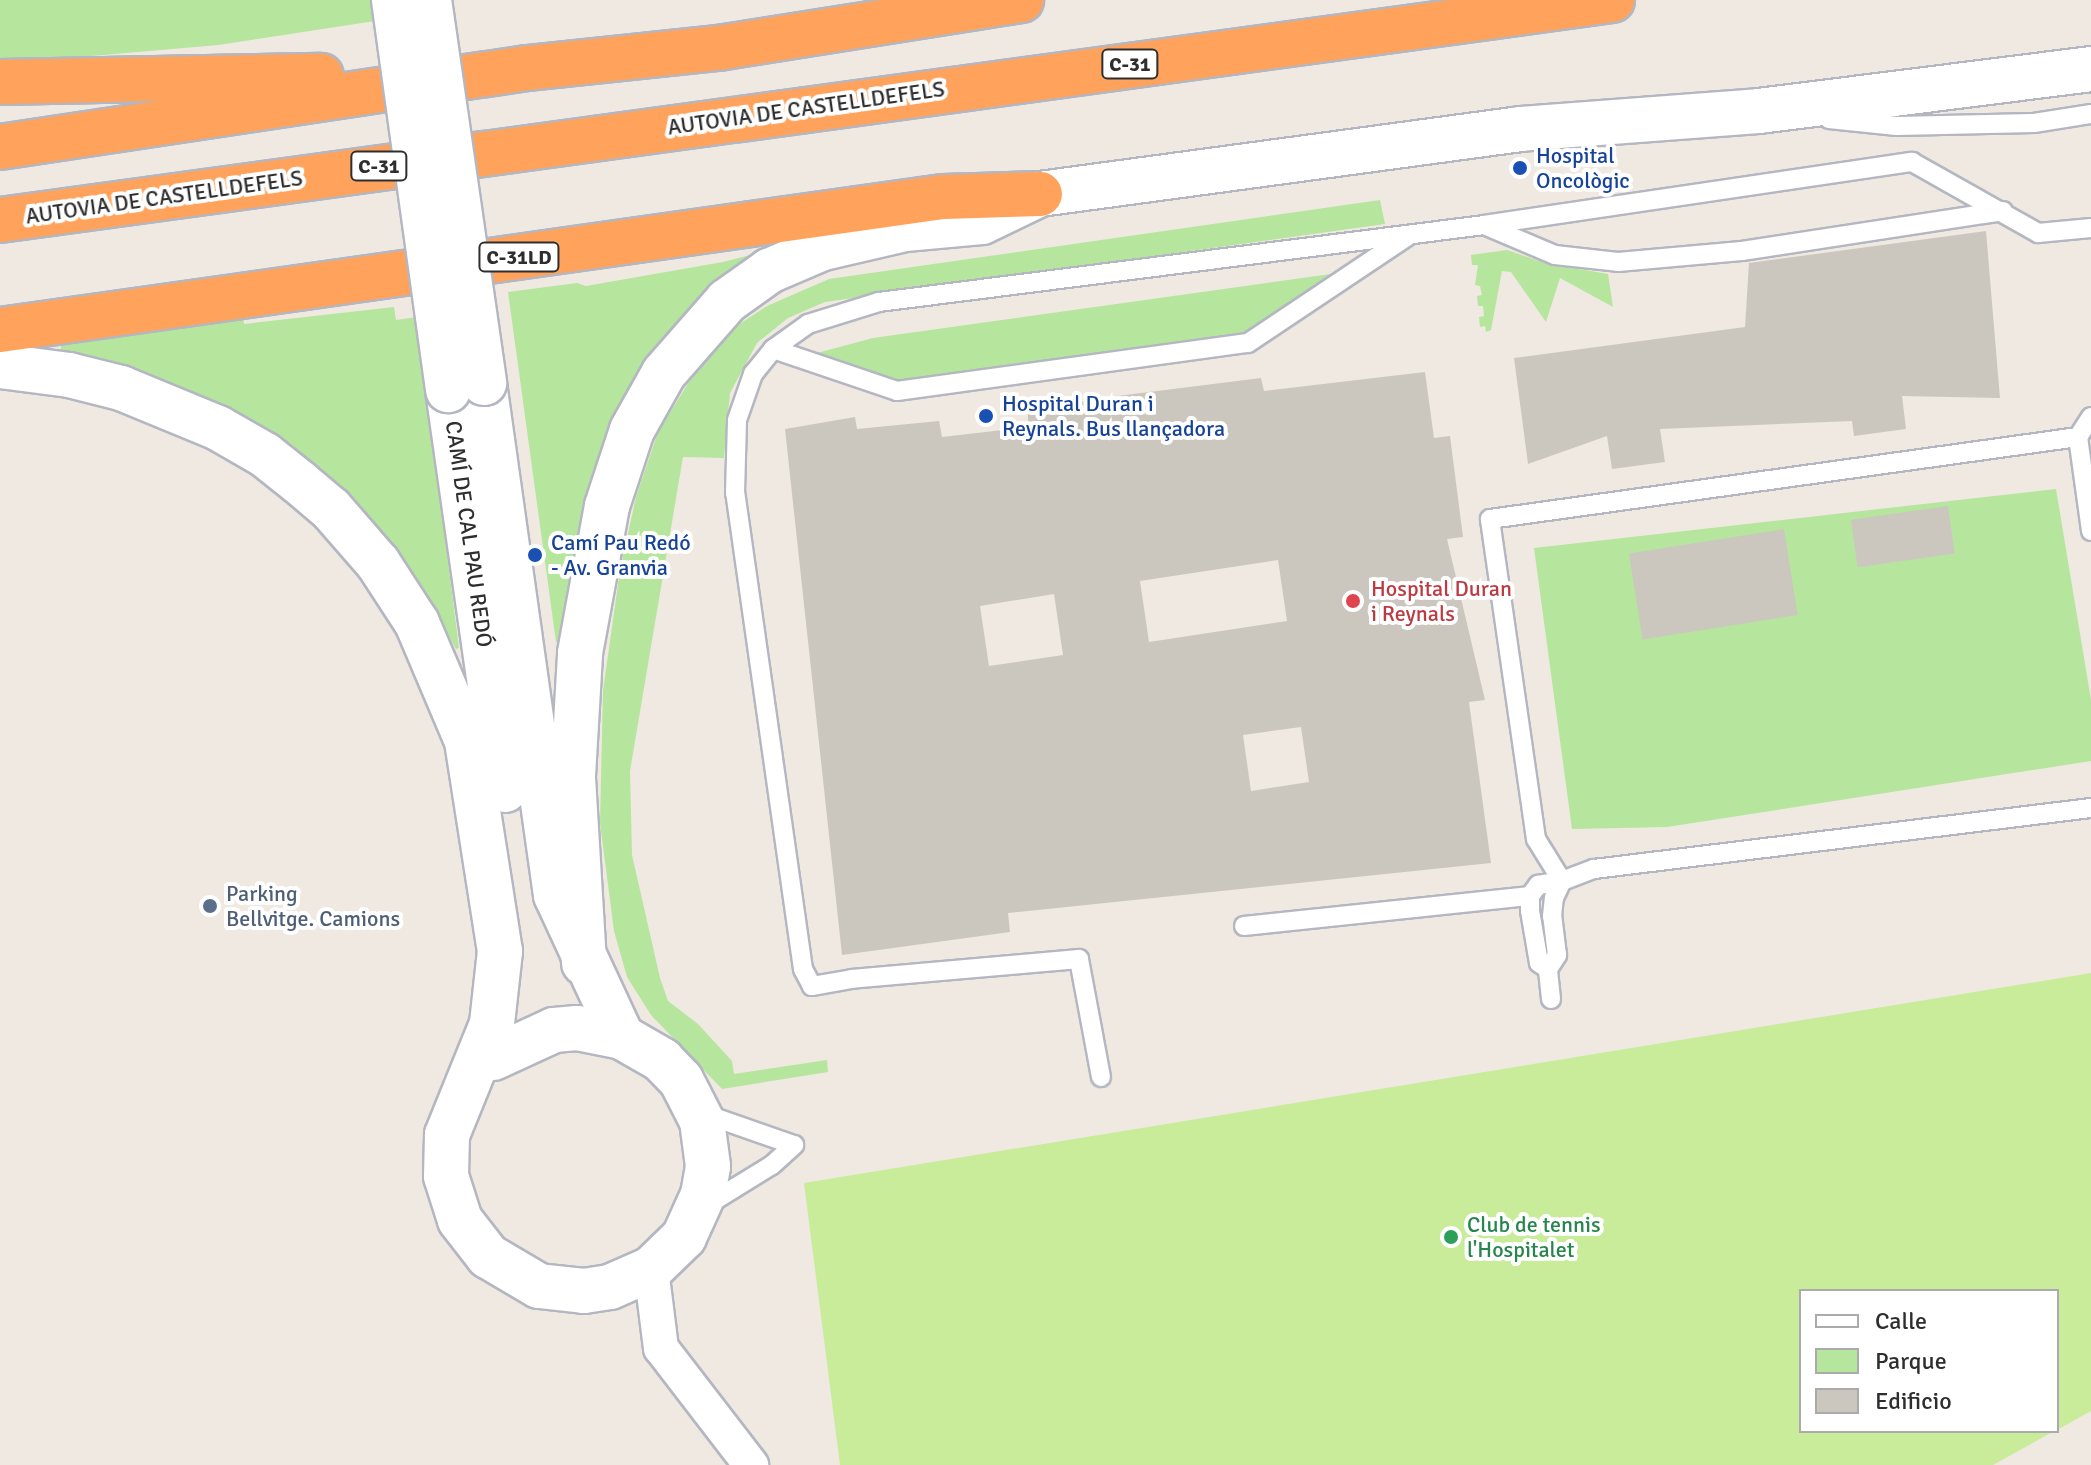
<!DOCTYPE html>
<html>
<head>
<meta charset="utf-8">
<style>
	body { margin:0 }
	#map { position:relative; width:2091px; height:1465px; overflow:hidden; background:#efe9e1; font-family:Signika,sans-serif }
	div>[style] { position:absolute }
	.green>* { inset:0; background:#b6e59e }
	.pitch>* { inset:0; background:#c9ec9a }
	.building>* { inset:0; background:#cbc7bf; transform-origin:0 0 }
	.roads { filter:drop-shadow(2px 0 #b4b7c1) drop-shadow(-2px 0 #b4b7c1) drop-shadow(0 2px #b4b7c1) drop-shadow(0 -2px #b4b7c1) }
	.lane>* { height:18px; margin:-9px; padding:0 9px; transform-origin:9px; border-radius:9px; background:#fff }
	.street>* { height:34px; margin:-17px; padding:0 17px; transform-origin:17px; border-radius:17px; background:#fff }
	.secondary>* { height:44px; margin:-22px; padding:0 22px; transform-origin:22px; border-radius:22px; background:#fff }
	.highway>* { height:44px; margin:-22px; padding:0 22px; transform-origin:22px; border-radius:22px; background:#ffa35c }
	.bridges { filter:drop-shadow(2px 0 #b4b7c1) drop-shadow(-2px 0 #b4b7c1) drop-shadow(0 2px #b4b7c1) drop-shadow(0 -2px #b4b7c1) }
	.secondary-bridge>* { height:44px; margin:-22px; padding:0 22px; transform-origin:22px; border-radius:22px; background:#fff }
	.dots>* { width:22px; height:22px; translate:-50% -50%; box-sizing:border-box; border:4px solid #fff; border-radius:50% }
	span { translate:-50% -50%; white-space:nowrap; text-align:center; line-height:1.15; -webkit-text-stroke:8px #fff; paint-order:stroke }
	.shield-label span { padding:2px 6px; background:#fff; border:2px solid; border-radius:6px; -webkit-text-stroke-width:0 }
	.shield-label { font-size:20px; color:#2e2e2e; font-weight:700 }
	.street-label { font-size:22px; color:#2e2e2e }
	.transit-label { font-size:22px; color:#164399 }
	.left { translate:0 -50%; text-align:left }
	.health-label { font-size:22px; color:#be3a42 }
	.service-label { font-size:22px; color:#4e5e75 }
	.leisure-label { font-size:22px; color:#27864d }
	.legend { position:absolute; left:1799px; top:1289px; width:260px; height:144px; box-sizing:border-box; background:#fff; border:2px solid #ababab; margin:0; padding:10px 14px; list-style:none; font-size:24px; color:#2e2e2e }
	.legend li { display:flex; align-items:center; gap:16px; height:40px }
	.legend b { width:40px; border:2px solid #ababab }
</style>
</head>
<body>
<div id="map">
	<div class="green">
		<div style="clip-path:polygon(0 0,372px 0,375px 21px,218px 45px,0 64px)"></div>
		<div style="clip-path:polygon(1380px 200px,1385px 224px,825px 302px,788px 318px,757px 343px,730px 393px,724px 458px,683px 457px,630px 771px,632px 855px,660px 978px,668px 1001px,698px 1024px,732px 1061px,734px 1074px,827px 1060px,828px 1072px,722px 1089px,651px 1015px,627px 977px,614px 931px,600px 823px,603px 691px,620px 570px,636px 497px,658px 432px,702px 361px,741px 323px,767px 306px,829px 279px)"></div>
		<div style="clip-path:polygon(782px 247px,713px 293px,568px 643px,556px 642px,508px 292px,577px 283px,586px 286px,723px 262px)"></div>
		<div style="clip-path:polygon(1507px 250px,1545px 263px,1608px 274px,1613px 307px,1560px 278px,1546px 322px,1511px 272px,1502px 271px,1491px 330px,1486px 332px,1485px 326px,1480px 327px,1479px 317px,1484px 316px,1483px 306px,1478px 306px,1477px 296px,1482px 295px,1480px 286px,1475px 285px,1478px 265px,1472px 265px,1471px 255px)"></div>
		<div style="clip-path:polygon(1338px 273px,1248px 337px,902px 384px,817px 353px,873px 338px)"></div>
		<div style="clip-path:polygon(394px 307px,396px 320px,417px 317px,459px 648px,456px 649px,425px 593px,380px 533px,61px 354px,61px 344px,243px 318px,244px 324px)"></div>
		<div style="clip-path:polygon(2056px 489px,2091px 700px,2091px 761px,1667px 827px,1572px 829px,1534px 548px)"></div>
	</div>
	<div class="pitch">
		<div style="clip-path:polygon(2091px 973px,2091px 1411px,2057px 1430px,2057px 1291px,1801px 1291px,1801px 1431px,2054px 1431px,1993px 1465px,840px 1465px,804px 1183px)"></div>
	</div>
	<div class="building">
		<div style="clip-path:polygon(1986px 231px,2000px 398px,1902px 396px,1906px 429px,1854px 436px,1852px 421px,1660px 429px,1665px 462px,1612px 469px,1607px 436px,1528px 464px,1514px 358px,1745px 327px,1749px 263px)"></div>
		<div style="clip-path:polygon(evenodd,1425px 372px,1434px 438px,1450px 436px,1463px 537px,1447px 539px,1485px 700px,1469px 702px,1491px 863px,1008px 913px,1010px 932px,842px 955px,785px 429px,855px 417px,857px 429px,939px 421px,942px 437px,1028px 427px,1028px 410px,1109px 397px,1261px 378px,1264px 391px,1425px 372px,1278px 560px,1287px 621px,1149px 642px,1140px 581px,1278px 560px,1425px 372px,1054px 594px,1063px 655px,989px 666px,980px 606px,1054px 594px,1425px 372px,1301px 727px,1309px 782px,1251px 791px,1243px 735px,1301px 727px)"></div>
		<div style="left:1948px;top:506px;width:48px;height:98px;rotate:82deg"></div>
		<div style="left:1784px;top:529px;width:87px;height:157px;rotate:81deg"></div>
	</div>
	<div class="roads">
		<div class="lane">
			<div style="left:1829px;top:119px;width:68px;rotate:5.9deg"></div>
			<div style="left:1897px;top:126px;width:137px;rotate:-1.3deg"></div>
			<div style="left:2034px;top:123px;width:58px;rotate:-9deg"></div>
			<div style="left:1484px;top:225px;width:77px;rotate:22.9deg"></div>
			<div style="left:1555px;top:255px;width:63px;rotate:6.3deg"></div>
			<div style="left:1618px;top:262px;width:124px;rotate:-5.1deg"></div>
			<div style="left:1742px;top:251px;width:264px;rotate:-8.7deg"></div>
			<div style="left:773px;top:349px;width:131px;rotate:18.7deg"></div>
			<div style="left:897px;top:391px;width:354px;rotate:-7.8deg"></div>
			<div style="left:1248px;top:343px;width:192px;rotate:-33.8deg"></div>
			<div style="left:2091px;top:417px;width:24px;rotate:123deg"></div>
			<div style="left:2078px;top:437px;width:95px;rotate:82.1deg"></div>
			<div style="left:1562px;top:881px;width:49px;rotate:-121.8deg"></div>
			<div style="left:1536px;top:839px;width:323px;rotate:-98.2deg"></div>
			<div style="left:1490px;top:519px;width:594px;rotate:-7.94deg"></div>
			<div style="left:1244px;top:926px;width:288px;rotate:-6deg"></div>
			<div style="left:1548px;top:969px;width:17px;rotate:-57deg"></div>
			<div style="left:1557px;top:955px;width:39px;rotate:-97deg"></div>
			<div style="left:1552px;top:916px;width:18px;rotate:-84deg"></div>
			<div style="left:1554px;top:898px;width:19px;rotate:-65deg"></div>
			<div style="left:1551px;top:999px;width:30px;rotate:-96deg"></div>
			<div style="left:1548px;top:969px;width:11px;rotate:-146deg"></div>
			<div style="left:1539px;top:963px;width:53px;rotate:-99.8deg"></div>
			<div style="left:1530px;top:911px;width:15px;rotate:-90deg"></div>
			<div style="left:1530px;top:896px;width:14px;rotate:-54deg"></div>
			<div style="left:1538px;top:885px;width:24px;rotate:-9deg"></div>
			<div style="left:1562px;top:881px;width:34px;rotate:-21deg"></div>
			<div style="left:1594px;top:869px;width:501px;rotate:-7deg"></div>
			<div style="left:1101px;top:1077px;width:120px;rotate:-100.6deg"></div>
			<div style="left:1079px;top:959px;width:228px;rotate:175deg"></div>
			<div style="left:852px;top:979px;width:41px;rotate:170.1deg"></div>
			<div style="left:812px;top:986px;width:19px;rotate:-118deg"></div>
			<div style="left:803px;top:969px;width:481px;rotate:-98.1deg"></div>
			<div style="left:735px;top:493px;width:73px;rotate:-88.4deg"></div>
			<div style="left:737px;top:420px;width:49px;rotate:-70.8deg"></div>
			<div style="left:753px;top:374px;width:32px;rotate:-51deg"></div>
			<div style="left:773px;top:349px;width:43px;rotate:-35.5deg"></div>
			<div style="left:808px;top:324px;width:74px;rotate:-17.2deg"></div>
			<div style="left:879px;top:302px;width:610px;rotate:-7.25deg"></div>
			<div style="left:1484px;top:225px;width:433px;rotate:-8.4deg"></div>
			<div style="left:1912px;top:162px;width:145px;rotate:29.4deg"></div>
			<div style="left:2038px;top:233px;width:53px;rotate:-5.4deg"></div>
			<div style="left:702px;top:1113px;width:97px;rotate:19.2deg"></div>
			<div style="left:707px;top:1205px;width:76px;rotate:-31.6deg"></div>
			<div style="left:772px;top:1165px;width:30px;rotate:-42deg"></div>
		</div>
		<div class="street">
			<div style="left:651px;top:1269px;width:80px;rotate:82.8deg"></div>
			<div style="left:661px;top:1348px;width:148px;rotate:52.4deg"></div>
		</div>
		<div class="secondary">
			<div style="left:0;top:366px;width:70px;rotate:7.4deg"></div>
			<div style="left:69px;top:375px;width:54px;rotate:14deg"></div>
			<div style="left:121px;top:388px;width:105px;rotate:22.4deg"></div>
			<div style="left:218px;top:428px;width:54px;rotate:29.9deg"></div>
			<div style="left:265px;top:455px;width:43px;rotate:38.5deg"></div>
			<div style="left:299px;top:482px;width:42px;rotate:40.2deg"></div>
			<div style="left:331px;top:509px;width:72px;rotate:49deg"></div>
			<div style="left:378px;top:563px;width:72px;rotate:57deg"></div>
			<div style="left:417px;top:623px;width:128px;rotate:67deg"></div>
			<div style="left:467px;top:741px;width:213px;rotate:81.1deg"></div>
			<div style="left:500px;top:951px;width:73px;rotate:96.3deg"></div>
			<div style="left:492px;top:1024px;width:120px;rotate:112.1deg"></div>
			<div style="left:447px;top:1135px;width:41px;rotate:91.4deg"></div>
			<div style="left:446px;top:1176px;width:46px;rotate:72.3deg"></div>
			<div style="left:460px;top:1220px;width:46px;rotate:52.1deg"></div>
			<div style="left:488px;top:1256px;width:59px;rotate:30.5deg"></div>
			<div style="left:539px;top:1286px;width:45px;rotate:6.3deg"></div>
			<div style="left:584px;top:1291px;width:26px;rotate:-9deg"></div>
			<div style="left:610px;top:1287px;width:45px;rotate:-23.7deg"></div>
			<div style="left:651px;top:1269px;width:46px;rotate:-44.1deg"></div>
			<div style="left:684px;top:1237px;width:46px;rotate:-65.7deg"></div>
			<div style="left:703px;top:1195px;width:29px;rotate:-80deg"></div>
			<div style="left:708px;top:1166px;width:45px;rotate:-97.6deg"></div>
			<div style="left:702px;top:1121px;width:46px;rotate:-117.1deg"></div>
			<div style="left:681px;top:1080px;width:28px;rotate:-134deg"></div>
			<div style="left:662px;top:1060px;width:46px;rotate:-150.1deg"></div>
			<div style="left:622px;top:1037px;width:46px;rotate:-168.7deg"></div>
			<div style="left:577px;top:1028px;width:23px;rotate:175deg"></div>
			<div style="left:554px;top:1030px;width:67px;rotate:155.3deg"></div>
			<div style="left:484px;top:383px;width:517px;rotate:82deg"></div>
			<div style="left:556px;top:895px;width:157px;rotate:65.1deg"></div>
			<div style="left:448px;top:390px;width:404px;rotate:81.9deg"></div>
			<div style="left:584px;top:963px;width:187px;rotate:-93.4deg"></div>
			<div style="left:573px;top:776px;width:123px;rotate:-86.7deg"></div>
			<div style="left:580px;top:653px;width:149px;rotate:-79.6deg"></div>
			<div style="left:607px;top:506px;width:80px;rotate:-71.8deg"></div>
			<div style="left:632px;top:430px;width:65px;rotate:-60.7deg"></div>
			<div style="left:664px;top:373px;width:96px;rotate:-48.8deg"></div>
			<div style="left:727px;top:301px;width:52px;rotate:-35.5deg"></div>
			<div style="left:769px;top:271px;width:59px;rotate:-23.1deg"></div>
			<div style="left:823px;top:248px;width:84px;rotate:-13deg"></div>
			<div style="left:905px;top:229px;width:77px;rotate:-5.2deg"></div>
			<div style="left:982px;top:222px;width:64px;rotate:-25.8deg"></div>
			<div style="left:1040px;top:194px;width:484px;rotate:-7.7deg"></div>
			<div style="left:1520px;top:129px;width:240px;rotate:-4.3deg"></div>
			<div style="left:1759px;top:111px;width:335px;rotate:-7.2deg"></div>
		</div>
		<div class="highway">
			<div style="left:0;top:82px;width:321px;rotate:-1.1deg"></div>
			<div style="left:0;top:147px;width:533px;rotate:-8.53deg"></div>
			<div style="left:527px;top:68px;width:192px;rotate:-6deg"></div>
			<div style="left:718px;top:48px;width:307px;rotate:-9deg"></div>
			<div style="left:0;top:220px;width:1627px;rotate:-7.77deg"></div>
			<div style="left:0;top:330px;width:952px;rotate:-8.03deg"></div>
			<div style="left:943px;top:197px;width:97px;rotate:-1.8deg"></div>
		</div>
	</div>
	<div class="bridges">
		<div class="secondary-bridge">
			<div style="left:394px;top:0;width:394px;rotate:82.1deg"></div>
			<div style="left:429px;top:0;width:387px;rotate:81.8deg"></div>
		</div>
	</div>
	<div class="dots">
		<div style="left:1520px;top:168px;background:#1a4fb4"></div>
		<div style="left:986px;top:416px;background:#1a4fb4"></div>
		<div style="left:535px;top:555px;background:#1a4fb4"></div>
		<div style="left:1353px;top:601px;background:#e0444e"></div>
		<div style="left:210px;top:906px;background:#5c6f8a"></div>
		<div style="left:1451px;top:1237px;background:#2e9e5b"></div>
	</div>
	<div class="shield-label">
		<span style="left:1130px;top:64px">C-31</span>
		<span style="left:379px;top:166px">C-31</span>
		<span style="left:519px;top:257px">C-31LD</span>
	</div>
	<div class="street-label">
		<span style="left:806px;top:108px;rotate:-8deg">AUTOVIA DE CASTELLDEFELS</span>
		<span style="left:164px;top:197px;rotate:-8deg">AUTOVIA DE CASTELLDEFELS</span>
		<span style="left:469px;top:534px;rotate:82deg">CAMÍ DE CAL PAU REDÓ</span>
	</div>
	<div class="transit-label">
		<span class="left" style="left:1536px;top:168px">Hospital<br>Oncològic</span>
		<span class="left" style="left:1002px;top:416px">Hospital Duran i<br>Reynals. Bus llançadora</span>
		<span class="left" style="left:551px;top:555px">Camí Pau Redó<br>- Av. Granvia</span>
	</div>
	<div class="health-label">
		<span class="left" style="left:1371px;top:601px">Hospital Duran<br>i Reynals</span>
	</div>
	<div class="service-label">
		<span class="left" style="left:226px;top:906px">Parking<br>Bellvitge. Camions</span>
	</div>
	<div class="leisure-label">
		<span class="left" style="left:1467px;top:1237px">Club de tennis<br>l'Hospitalet</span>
	</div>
	<ul class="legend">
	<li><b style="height:10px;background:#fff"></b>Calle</li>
	<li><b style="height:22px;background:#b6e59e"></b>Parque</li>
	<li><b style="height:22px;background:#cbc7bf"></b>Edificio</li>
	</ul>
</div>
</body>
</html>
